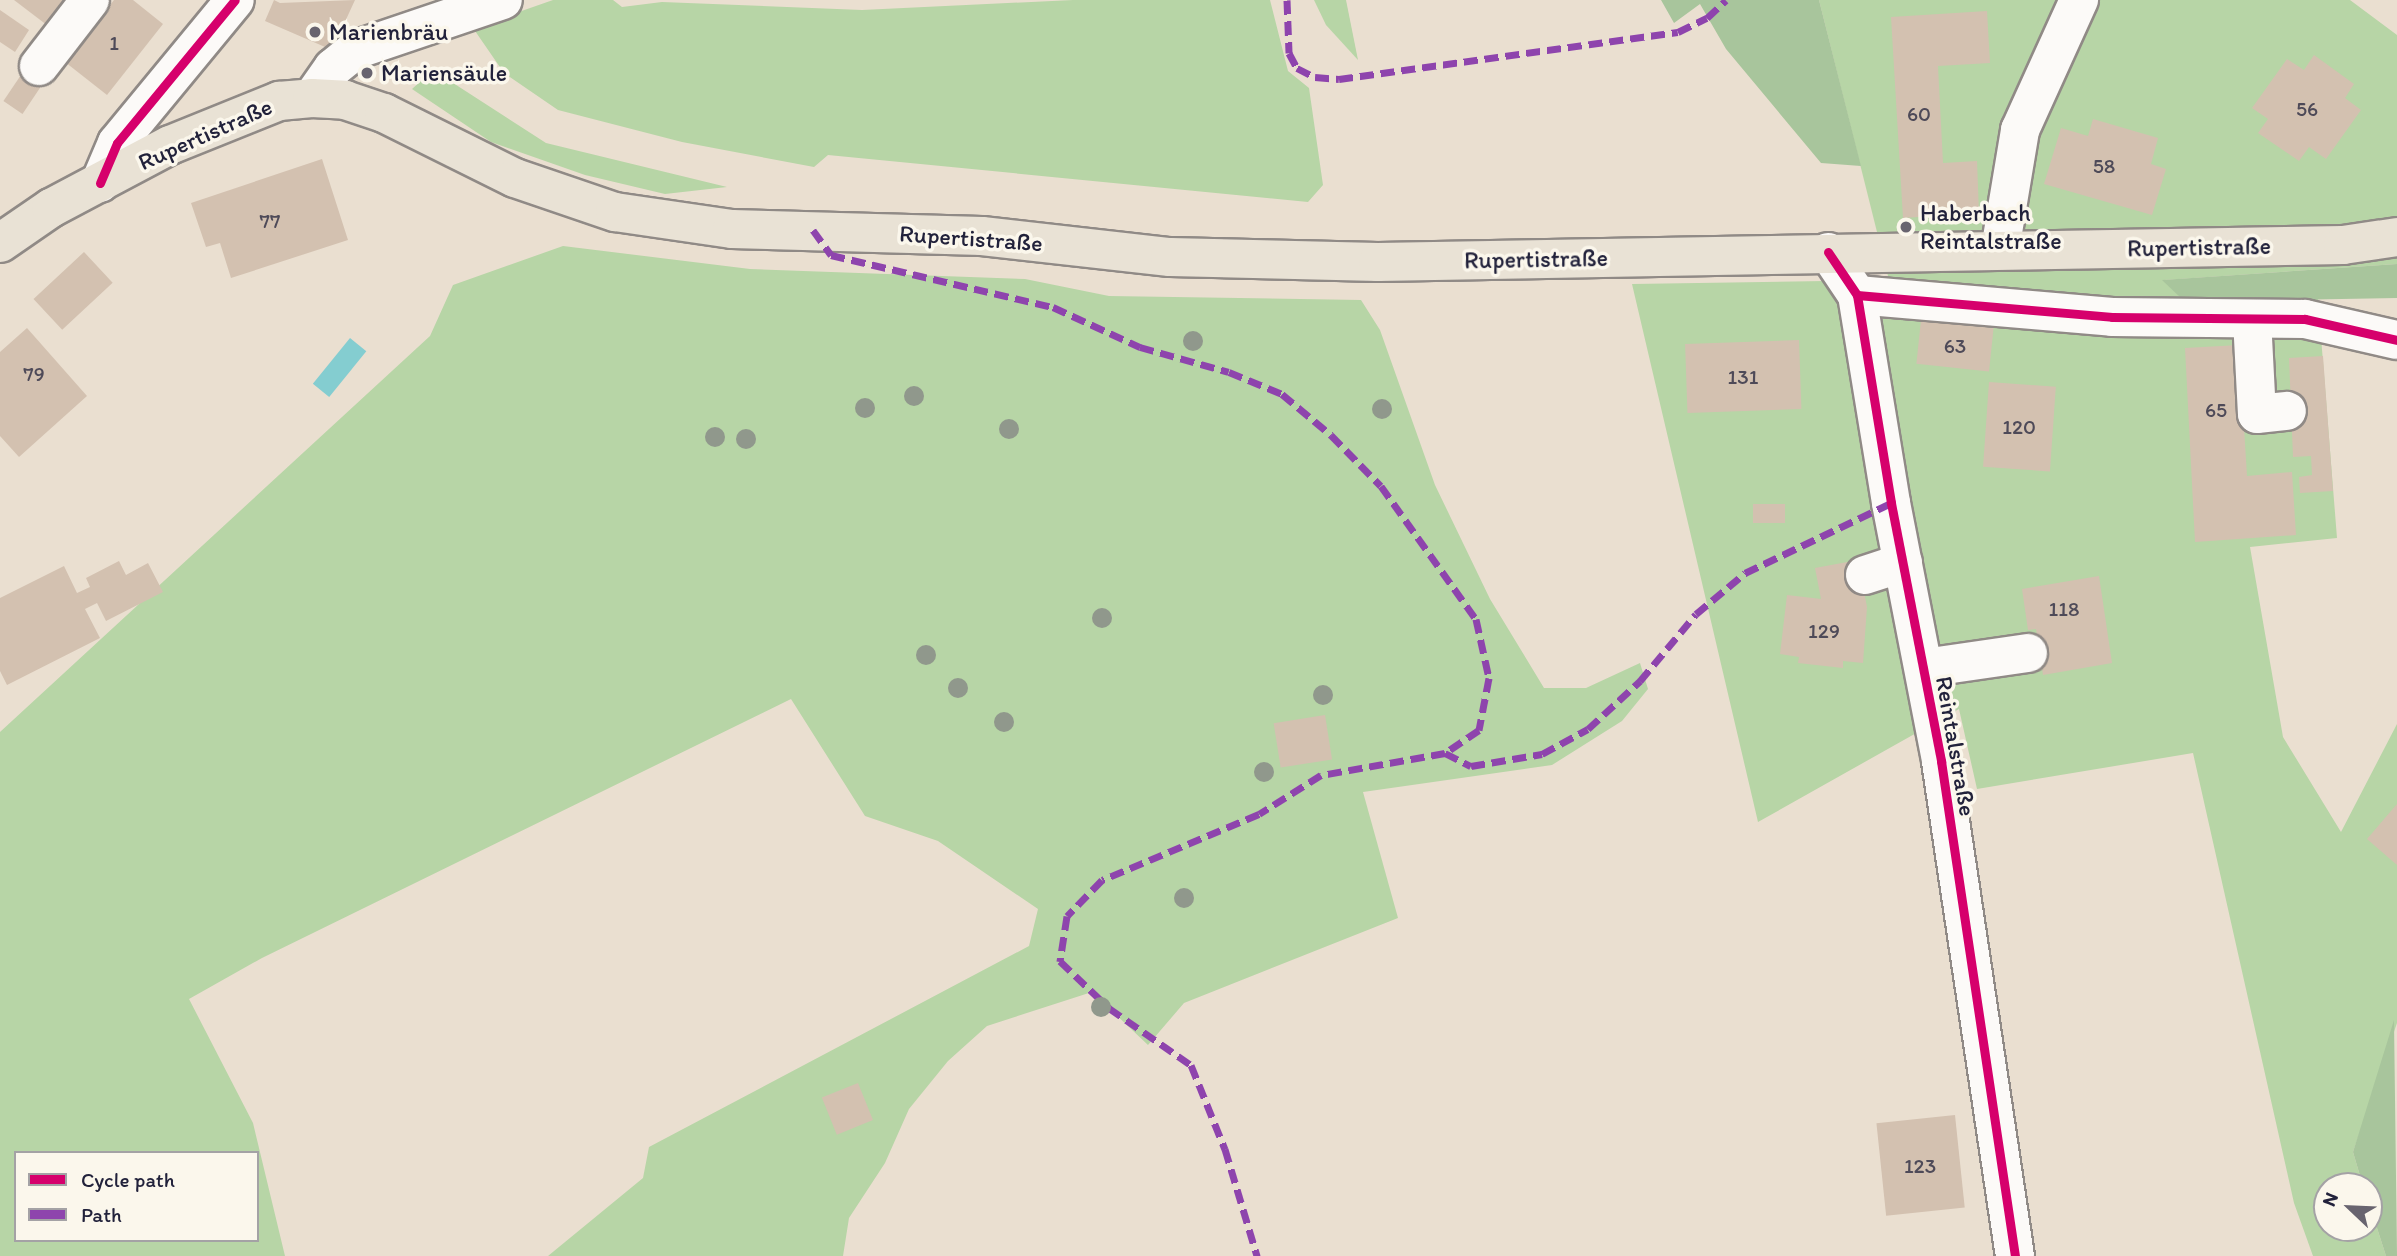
<!DOCTYPE html>
<html>
<head>
<meta charset="utf-8">
<style>
	body { margin:0 }
	#map { position:relative; width:2397px; height:1256px; overflow:hidden; background:#eadfd0; font-family:Itim,sans-serif }
	div>[style] { position:absolute }
	.green>* { inset:0; background:#b7d5a6 }
	.forest>* { inset:0; background:#a8c59c }
	.water>* { inset:0; background:#84cdd0; transform-origin:0 0 }
	.building>* { inset:0; background:#d3c1b0; transform-origin:0 0 }
	.roads { filter:drop-shadow(2px 0 #908a86) drop-shadow(-2px 0 #908a86) drop-shadow(0 2px #908a86) drop-shadow(0 -2px #908a86) }
	.minor>* { height:38px; margin:-19px; padding:0 19px; transform-origin:19px; border-radius:19px; background:#fcfaf8 }
	.major>* { height:38px; margin:-19px; padding:0 19px; transform-origin:19px; border-radius:19px; background:#e9e2d5 }
	.quiet>* { height:7px; margin-top:-3.5px; transform-origin:0; background:repeating-linear-gradient(90deg,#8e44ad 0 14px,transparent 0 21px) }
	.cycleway>* { height:9px; margin:-4.5px; padding:0 4.5px; transform-origin:4.5px; border-radius:4.5px; background:#d6006c }
	.trees>* { width:20px; height:20px; margin:-10px; border-radius:50%; background:#90988c }
	.dots>* { width:19px; height:19px; translate:-50% -50%; box-sizing:border-box; border:4px solid #fbf7ec; border-radius:50% }
	span { translate:-50% -50%; white-space:nowrap; text-align:center; line-height:1.15; -webkit-text-stroke:7px #fbf7ec; paint-order:stroke }
	.number-label { font-size:21px; color:#4e4a58 }
	.number-label span { -webkit-text-stroke-width:0 }
	.poi-label { font-size:24px; color:#22223b }
	.left { translate:0 -50%; text-align:left }
	.street-label { font-size:24px; color:#22223b }
	.legend { position:absolute; left:14px; top:1151px; width:245px; height:91px; box-sizing:border-box; background:#fbf7ec; border:2px solid #a4a2a5; margin:0; padding:9px 12px; list-style:none; font-size:21px; color:#22223b }
	.legend li { display:flex; align-items:center; gap:14px; height:35px }
	.legend b { width:35px; border:2px solid #a4a2a5 }
	.north { position:absolute; left:2313px; top:1172px; width:70px; height:70px; box-sizing:border-box; background:#fbf7ec; border:2px solid #a4a2a5; border-radius:50%; rotate:293deg; font-size:19px; font-weight:700; line-height:28px; text-align:center; color:#22223b }
	.north::after { content:''; display:block; margin:auto; width:24px; height:32px; background:#68646f; clip-path:polygon(50% 0,100% 100%,50% 72%,0 100%) }
</style>
</head>
<body>
<div id="map">
	<div class="green">
		<div style="clip-path:polygon(553px 0,613px 0,622px 7px,662px 2px,862px 10px,1073px 0,1270px 0,1288px 71px,1309px 88px,1323px 185px,1308px 202px,828px 155px,814px 167px,682px 142px,558px 110px,504px 73px,473px 28px)"></div>
		<div style="clip-path:polygon(1314px 0,1346px 0,1358px 60px,1326px 25px)"></div>
		<div style="clip-path:polygon(1819px 0,2350px 0,2397px 35px,2397px 264px,2164px 280px,2185px 302px,2318px 299px,2337px 538px,2250px 547px,2283px 737px,2341px 832px,2397px 724px,2397px 1023px,2353px 1152px,2363px 1186px,2327px 1186px,2327px 1228px,2369px 1228px,2369px 1203px,2386px 1256px,2313px 1256px,2294px 1203px,2193px 753px,1977px 789px,1959px 709px,1758px 822px,1632px 284px,1889px 280px)"></div>
		<div style="clip-path:polygon(433px 70px,546px 143px,727px 187px,665px 194px,585px 175px,491px 142px,412px 89px)"></div>
		<div style="clip-path:polygon(evenodd,563px 246px,750px 269px,1025px 279px,1109px 296px,1361px 300px,1380px 330px,1435px 485px,1490px 599px,1544px 688px,1586px 688px,1640px 663px,1648px 689px,1622px 721px,1552px 765px,1363px 792px,1398px 918px,1184px 1003px,1148px 1045px,1092px 992px,987px 1026px,948px 1061px,909px 1109px,885px 1163px,849px 1218px,843px 1256px,548px 1256px,643px 1178px,649px 1147px,1029px 946px,1038px 909px,938px 841px,865px 816px,791px 699px,262px 958px,189px 999px,253px 1123px,285px 1256px,0 1256px,0 732px,430px 336px,453px 285px,563px 246px,16px 1153px,257px 1153px,257px 1240px,16px 1240px,16px 1153px)"></div>
	</div>
	<div class="forest">
		<div style="clip-path:polygon(1661px 0,1819px 0,1861px 166px,1821px 163px,1726px 49px,1700px 4px,1674px 23px)"></div>
		<div style="clip-path:polygon(2397px 264px,2397px 298px,2185px 302px,2162px 280px)"></div>
		<div style="clip-path:polygon(2394px 1020px,2397px 1256px,2386px 1256px,2369px 1203px,2369px 1186px,2363px 1186px,2353px 1152px)"></div>
	</div>
	<div class="water">
		<div style="left:350px;top:338px;width:21px;height:59px;rotate:39deg"></div>
	</div>
	<div class="building">
		<div style="clip-path:polygon(14px 0,80px 0,56px 32px)"></div>
		<div style="clip-path:polygon(114px 0,133px 0,163px 24px,107px 95px,65px 62px)"></div>
		<div style="clip-path:polygon(274px 0,280px 3px,355px 0,332px 50px,265px 21px)"></div>
		<div style="clip-path:polygon(0 10px,29px 30px,15px 52px,0 42px)"></div>
		<div style="clip-path:polygon(1987px 11px,1990px 63px,1938px 66px,1943px 163px,1977px 161px,1979px 213px,1903px 218px,1891px 17px)"></div>
		<div style="clip-path:polygon(2314px 55px,2354px 84px,2345px 98px,2361px 110px,2326px 159px,2309px 147px,2299px 161px,2258px 133px,2268px 119px,2252px 108px,2287px 59px,2304px 70px)"></div>
		<div style="left:23px;top:72px;width:23px;height:35px;rotate:34deg"></div>
		<div style="clip-path:polygon(2093px 119px,2158px 138px,2151px 164px,2166px 169px,2152px 215px,2044px 184px,2061px 128px,2088px 136px)"></div>
		<div style="clip-path:polygon(322px 159px,348px 240px,231px 278px,220px 243px,206px 247px,191px 203px)"></div>
		<div style="left:84px;top:252px;width:42px;height:69px;rotate:47deg"></div>
		<div style="left:1921px;top:320px;width:73px;height:44px;rotate:6deg"></div>
		<div style="clip-path:polygon(27px 328px,87px 396px,19px 457px,0 436px,0 352px)"></div>
		<div style="left:1799px;top:340px;width:69px;height:114px;rotate:88deg"></div>
		<div style="clip-path:polygon(2239px 345px,2247px 476px,2292px 472px,2296px 535px,2195px 542px,2185px 348px)"></div>
		<div style="clip-path:polygon(2323px 356px,2333px 491px,2300px 493px,2299px 477px,2312px 475px,2311px 456px,2293px 457px,2289px 358px)"></div>
		<div style="left:1989px;top:382px;width:67px;height:85px;rotate:4deg"></div>
		<div style="left:1785px;top:504px;width:19px;height:32px;rotate:90deg"></div>
		<div style="clip-path:polygon(1858px 560px,1867px 607px,1863px 663px,1843px 661px,1843px 668px,1798px 663px,1799px 657px,1780px 654px,1787px 595px,1821px 599px,1815px 568px)"></div>
		<div style="clip-path:polygon(119px 561px,126px 575px,148px 563px,163px 592px,106px 621px,97px 603px,85px 609px,100px 638px,7px 685px,0 671px,0 598px,64px 566px,77px 593px,90px 587px,86px 578px)"></div>
		<div style="clip-path:polygon(2099px 576px,2112px 663px,2043px 675px,2036px 629px,2028px 630px,2022px 589px)"></div>
		<div style="left:1325px;top:715px;width:45px;height:52px;rotate:81deg"></div>
		<div style="clip-path:polygon(2397px 804px,2397px 865px,2367px 839px)"></div>
		<div style="left:858px;top:1083px;width:40px;height:39px;rotate:68deg"></div>
		<div style="left:1955px;top:1115px;width:93px;height:79px;rotate:84deg"></div>
	</div>
	<div class="roads">
		<div class="minor">
			<div style="left:39px;top:66px;width:83px;rotate:-52.3deg"></div>
			<div style="left:312px;top:98px;width:37px;rotate:-55deg"></div>
			<div style="left:333px;top:68px;width:28px;rotate:-39deg"></div>
			<div style="left:355px;top:50px;width:156px;rotate:-18.7deg"></div>
			<div style="left:100px;top:183px;width:43px;rotate:-67deg"></div>
			<div style="left:117px;top:143px;width:185px;rotate:-50.5deg"></div>
			<div style="left:2000px;top:250px;width:122px;rotate:-80.5deg"></div>
			<div style="left:2020px;top:130px;width:143px;rotate:-65.6deg"></div>
			<div style="left:1828px;top:252px;width:52px;rotate:56deg"></div>
			<div style="left:1857px;top:295px;width:211px;rotate:80.7deg"></div>
			<div style="left:1891px;top:503px;width:263px;rotate:79deg"></div>
			<div style="left:1941px;top:761px;width:501px;rotate:81.5deg"></div>
			<div style="left:1857px;top:295px;width:256px;rotate:4.9deg"></div>
			<div style="left:2112px;top:317px;width:193px;rotate:0.6deg"></div>
			<div style="left:2305px;top:319px;width:94px;rotate:12.9deg"></div>
			<div style="left:2252px;top:319px;width:95px;rotate:87deg"></div>
			<div style="left:2257px;top:414px;width:30px;rotate:-6deg"></div>
			<div style="left:1865px;top:575px;width:40px;rotate:-18deg"></div>
			<div style="left:1924px;top:668px;width:105px;rotate:-8.2deg"></div>
		</div>
		<div class="major">
			<div style="left:0;top:243px;width:62px;rotate:-34.5deg"></div>
			<div style="left:51px;top:208px;width:135px;rotate:-27.9deg"></div>
			<div style="left:170px;top:145px;width:118px;rotate:-22deg"></div>
			<div style="left:279px;top:101px;width:33px;rotate:-5deg"></div>
			<div style="left:312px;top:98px;width:33px;rotate:3deg"></div>
			<div style="left:345px;top:100px;width:41px;rotate:18.4deg"></div>
			<div style="left:384px;top:113px;width:146px;rotate:26.4deg"></div>
			<div style="left:515px;top:178px;width:106px;rotate:18.8deg"></div>
			<div style="left:615px;top:212px;width:118px;rotate:8.3deg"></div>
			<div style="left:732px;top:229px;width:250px;rotate:1.6deg"></div>
			<div style="left:982px;top:236px;width:189px;rotate:6.4deg"></div>
			<div style="left:1170px;top:257px;width:208px;rotate:1.4deg"></div>
			<div style="left:1378px;top:262px;width:965px;rotate:-1.01deg"></div>
			<div style="left:2343px;top:245px;width:55px;rotate:-8.4deg"></div>
		</div>
	</div>
	<div class="quiet">
		<div style="left:1287px;top:0;width:53px;rotate:87.8deg"></div>
		<div style="left:1289px;top:53px;width:17px;rotate:62deg"></div>
		<div style="left:1297px;top:68px;width:20px;rotate:27deg"></div>
		<div style="left:1315px;top:77px;width:24px;rotate:5deg"></div>
		<div style="left:1339px;top:79px;width:342px;rotate:-7.9deg"></div>
		<div style="left:1678px;top:32px;width:32px;rotate:-26deg"></div>
		<div style="left:1707px;top:18px;width:26px;rotate:-43deg"></div>
		<div style="left:813px;top:230px;width:31px;rotate:54deg"></div>
		<div style="left:831px;top:255px;width:228px;rotate:13.2deg"></div>
		<div style="left:1053px;top:307px;width:96px;rotate:24.7deg"></div>
		<div style="left:1140px;top:347px;width:92px;rotate:15.7deg"></div>
		<div style="left:1229px;top:372px;width:57px;rotate:22.5deg"></div>
		<div style="left:1282px;top:394px;width:64px;rotate:39.9deg"></div>
		<div style="left:1331px;top:435px;width:71px;rotate:45.6deg"></div>
		<div style="left:1381px;top:486px;width:163px;rotate:54.5deg"></div>
		<div style="left:1476px;top:619px;width:60px;rotate:77.6deg"></div>
		<div style="left:1489px;top:678px;width:53px;rotate:100.9deg"></div>
		<div style="left:1479px;top:730px;width:41px;rotate:145.9deg"></div>
		<div style="left:1445px;top:753px;width:126px;rotate:169.9deg"></div>
		<div style="left:1321px;top:775px;width:73px;rotate:147.8deg"></div>
		<div style="left:1259px;top:814px;width:170px;rotate:157.2deg"></div>
		<div style="left:1102px;top:880px;width:50px;rotate:134.2deg"></div>
		<div style="left:1067px;top:916px;width:46px;rotate:98.8deg"></div>
		<div style="left:1060px;top:961px;width:68px;rotate:43.8deg"></div>
		<div style="left:1109px;top:1008px;width:100px;rotate:34.8deg"></div>
		<div style="left:1191px;top:1065px;width:91px;rotate:68deg"></div>
		<div style="left:1225px;top:1149px;width:112px;rotate:73.3deg"></div>
		<div style="left:1445px;top:753px;width:29px;rotate:27deg"></div>
		<div style="left:1471px;top:766px;width:72px;rotate:-9.6deg"></div>
		<div style="left:1542px;top:754px;width:52px;rotate:-28.5deg"></div>
		<div style="left:1588px;top:729px;width:71px;rotate:-42.7deg"></div>
		<div style="left:1640px;top:681px;width:87px;rotate:-50.1deg"></div>
		<div style="left:1696px;top:614px;width:64px;rotate:-39.9deg"></div>
		<div style="left:1745px;top:573px;width:162px;rotate:-25.6deg"></div>
	</div>
	<div class="cycleway">
		<div style="left:100px;top:183px;width:43px;rotate:-67deg"></div>
		<div style="left:117px;top:143px;width:185px;rotate:-50.5deg"></div>
		<div style="left:1828px;top:252px;width:52px;rotate:56deg"></div>
		<div style="left:1857px;top:295px;width:211px;rotate:80.7deg"></div>
		<div style="left:1891px;top:503px;width:263px;rotate:79deg"></div>
		<div style="left:1941px;top:761px;width:501px;rotate:81.5deg"></div>
		<div style="left:1857px;top:295px;width:256px;rotate:4.9deg"></div>
		<div style="left:2112px;top:317px;width:193px;rotate:0.6deg"></div>
		<div style="left:2305px;top:319px;width:94px;rotate:12.9deg"></div>
	</div>
	<div class="trees">
		<div style="left:1193px;top:341px"></div>
		<div style="left:914px;top:396px"></div>
		<div style="left:865px;top:408px"></div>
		<div style="left:1382px;top:409px"></div>
		<div style="left:1009px;top:429px"></div>
		<div style="left:715px;top:437px"></div>
		<div style="left:746px;top:439px"></div>
		<div style="left:1102px;top:618px"></div>
		<div style="left:926px;top:655px"></div>
		<div style="left:958px;top:688px"></div>
		<div style="left:1323px;top:695px"></div>
		<div style="left:1004px;top:722px"></div>
		<div style="left:1264px;top:772px"></div>
		<div style="left:1184px;top:898px"></div>
		<div style="left:1101px;top:1007px"></div>
	</div>
	<div class="dots">
		<div style="left:315px;top:32px;background:#68646f"></div>
		<div style="left:367px;top:73px;background:#68646f"></div>
		<div style="left:1906px;top:227px;background:#68646f"></div>
	</div>
	<div class="number-label">
		<span style="left:114px;top:43px">1</span>
		<span style="left:2307px;top:109px">56</span>
		<span style="left:1919px;top:114px">60</span>
		<span style="left:2104px;top:166px">58</span>
		<span style="left:270px;top:221px">77</span>
		<span style="left:1955px;top:346px">63</span>
		<span style="left:34px;top:374px">79</span>
		<span style="left:1743px;top:377px">131</span>
		<span style="left:2216px;top:410px">65</span>
		<span style="left:2019px;top:427px">120</span>
		<span style="left:2064px;top:609px">118</span>
		<span style="left:1824px;top:631px">129</span>
		<span style="left:1920px;top:1166px">123</span>
	</div>
	<div class="poi-label">
		<span class="left" style="left:329px;top:32px">Marienbräu</span>
		<span class="left" style="left:381px;top:73px">Mariensäule</span>
		<span class="left" style="left:1920px;top:227px">Haberbach<br>Reintalstraße</span>
	</div>
	<div class="street-label">
		<span style="left:205px;top:134px;rotate:-24deg">Rupertistraße</span>
		<span style="left:971px;top:238px;rotate:4deg">Rupertistraße</span>
		<span style="left:2199px;top:247px;rotate:-1deg">Rupertistraße</span>
		<span style="left:1536px;top:259px;rotate:-1deg">Rupertistraße</span>
		<span style="left:1956px;top:746px;rotate:80deg">Reintalstraße</span>
	</div>
	<ul class="legend">
	<li><b style="height:9px;background:#d6006c"></b>Cycle path</li>
	<li><b style="height:9px;background:#8e44ad"></b>Path</li>
	</ul>
	<div class="north">N</div>
</div>
</body>
</html>
